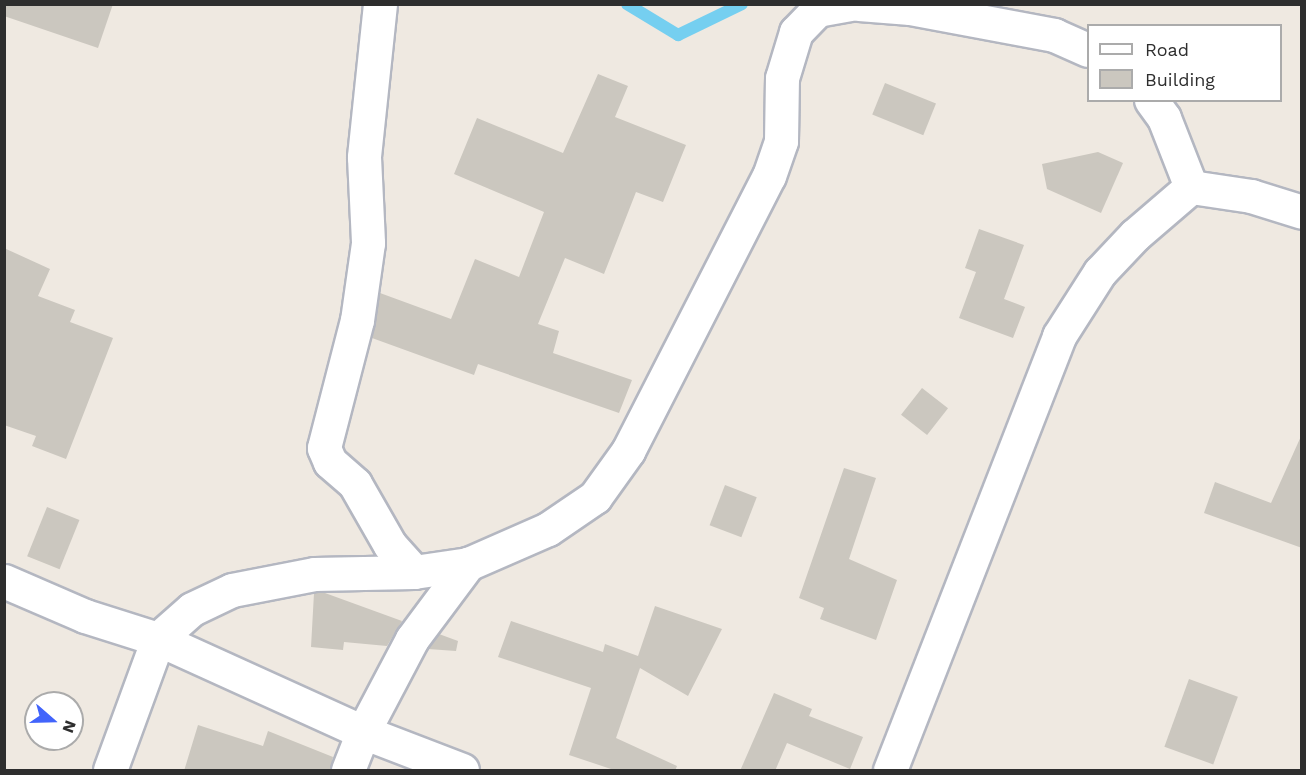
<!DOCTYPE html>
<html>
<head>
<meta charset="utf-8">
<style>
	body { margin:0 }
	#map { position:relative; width:1306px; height:775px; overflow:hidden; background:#efe9e1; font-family:"Work Sans",sans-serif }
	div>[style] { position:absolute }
	.stream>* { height:12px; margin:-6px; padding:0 6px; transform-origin:6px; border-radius:6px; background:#75cff0 }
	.building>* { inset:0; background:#cbc7bf; transform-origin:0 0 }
	.roads { filter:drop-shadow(2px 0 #b4b7c1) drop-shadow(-2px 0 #b4b7c1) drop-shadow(0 2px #b4b7c1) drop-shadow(0 -2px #b4b7c1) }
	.street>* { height:33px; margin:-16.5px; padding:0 16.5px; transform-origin:16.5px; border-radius:16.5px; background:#fff }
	span { translate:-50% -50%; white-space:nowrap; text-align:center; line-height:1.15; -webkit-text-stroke:5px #fff; paint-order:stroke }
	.frame { position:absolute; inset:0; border:6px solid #2e2e2e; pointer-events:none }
	.legend { position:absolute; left:1087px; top:24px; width:195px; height:78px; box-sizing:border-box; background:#fff; border:2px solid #ababab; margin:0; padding:8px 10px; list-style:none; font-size:18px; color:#2e2e2e }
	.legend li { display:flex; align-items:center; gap:12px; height:30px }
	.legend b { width:30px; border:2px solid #ababab }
	.north { position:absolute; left:24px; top:691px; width:60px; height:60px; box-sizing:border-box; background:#fff; border:2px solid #ababab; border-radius:50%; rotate:110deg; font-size:16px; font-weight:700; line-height:24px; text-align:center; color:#2e2e2e }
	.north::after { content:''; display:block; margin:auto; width:21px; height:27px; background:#4264fb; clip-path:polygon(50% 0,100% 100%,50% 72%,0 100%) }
</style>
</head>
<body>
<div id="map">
	<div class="stream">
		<div style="left:627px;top:4px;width:60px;rotate:31.3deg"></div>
		<div style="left:678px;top:35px;width:71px;rotate:-25.8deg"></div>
	</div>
	<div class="building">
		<div style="clip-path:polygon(4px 4px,113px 4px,98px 48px,4px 16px)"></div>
		<div style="clip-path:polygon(598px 74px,628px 86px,615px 117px,686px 145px,663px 202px,636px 192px,604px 274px,565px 258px,538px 324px,559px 331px,553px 353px,632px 380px,619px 413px,478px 364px,474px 375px,372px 338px,380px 293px,451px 319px,475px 259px,519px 277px,544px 212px,454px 174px,477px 118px,563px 153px)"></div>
		<div style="left:885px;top:83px;width:55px;height:34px;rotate:22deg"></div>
		<div style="clip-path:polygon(1098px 152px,1123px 163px,1101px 213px,1047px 189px,1042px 164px)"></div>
		<div style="clip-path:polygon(979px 229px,1024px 245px,1004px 299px,1025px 307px,1013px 338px,959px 318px,976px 272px,965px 268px)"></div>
		<div style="clip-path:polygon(4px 248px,50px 269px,38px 296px,75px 310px,70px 322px,113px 338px,66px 459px,32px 446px,36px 436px,4px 425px)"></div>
		<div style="left:922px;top:388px;width:33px;height:34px;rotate:38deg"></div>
		<div style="clip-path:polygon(1302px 434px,1302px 548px,1204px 513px,1215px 482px,1271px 503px)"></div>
		<div style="clip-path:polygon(844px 468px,876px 478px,849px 559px,897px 580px,876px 640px,820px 619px,824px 608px,799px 598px)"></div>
		<div style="left:725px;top:485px;width:34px;height:43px;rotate:21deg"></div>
		<div style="left:47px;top:507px;width:35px;height:53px;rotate:22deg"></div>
		<div style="clip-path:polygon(314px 593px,325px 593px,402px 621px,387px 646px,344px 642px,343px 650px,311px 647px)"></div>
		<div style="clip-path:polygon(655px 606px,722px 629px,688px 696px,640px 668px,616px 738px,677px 766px,675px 771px,617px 771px,569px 755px,591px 688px,498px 657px,511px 621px,603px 652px,605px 644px,638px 656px)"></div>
		<div style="clip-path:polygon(439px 634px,458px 641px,456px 651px,428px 649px)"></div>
		<div style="left:1189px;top:679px;width:52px;height:72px;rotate:20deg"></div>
		<div style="clip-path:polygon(774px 693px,812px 709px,809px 716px,863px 737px,850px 769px,787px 743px,775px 771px,740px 771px)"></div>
		<div style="clip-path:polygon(198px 725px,263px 746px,268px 731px,333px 757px,330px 771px,184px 771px)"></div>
	</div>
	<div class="roads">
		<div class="street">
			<div style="left:380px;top:4px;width:154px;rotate:96deg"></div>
			<div style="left:364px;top:157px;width:86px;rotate:87.3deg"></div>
			<div style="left:368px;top:243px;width:78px;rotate:98.1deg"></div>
			<div style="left:357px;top:320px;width:132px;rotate:104.5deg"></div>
			<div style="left:324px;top:448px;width:15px;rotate:67deg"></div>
			<div style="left:330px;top:462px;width:33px;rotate:41deg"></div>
			<div style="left:355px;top:484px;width:70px;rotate:60.2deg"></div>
			<div style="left:390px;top:545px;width:36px;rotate:48deg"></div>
			<div style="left:859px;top:4px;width:51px;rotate:4.5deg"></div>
			<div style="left:910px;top:8px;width:147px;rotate:10.6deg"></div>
			<div style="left:1054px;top:35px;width:37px;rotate:24deg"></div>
			<div style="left:1151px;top:100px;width:22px;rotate:54deg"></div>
			<div style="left:1164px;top:118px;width:74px;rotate:68.6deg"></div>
			<div style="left:4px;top:581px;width:88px;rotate:23.4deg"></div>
			<div style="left:85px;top:616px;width:77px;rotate:17.5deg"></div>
			<div style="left:158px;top:639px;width:225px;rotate:24.4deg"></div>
			<div style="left:363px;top:732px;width:106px;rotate:21deg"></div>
			<div style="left:110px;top:770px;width:140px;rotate:-69.9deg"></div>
			<div style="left:158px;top:639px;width:45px;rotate:-41.4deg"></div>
			<div style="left:192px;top:609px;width:44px;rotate:-25.4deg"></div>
			<div style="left:232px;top:590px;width:84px;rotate:-11deg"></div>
			<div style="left:314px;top:574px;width:100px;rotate:-1.1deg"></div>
			<div style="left:414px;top:572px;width:55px;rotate:-8.4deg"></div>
			<div style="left:468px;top:564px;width:87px;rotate:-23.6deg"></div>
			<div style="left:548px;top:529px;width:57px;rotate:-34.2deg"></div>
			<div style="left:595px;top:497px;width:57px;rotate:-54.3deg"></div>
			<div style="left:628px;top:451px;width:309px;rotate:-62.9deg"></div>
			<div style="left:769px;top:176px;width:37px;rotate:-71deg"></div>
			<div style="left:781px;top:141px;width:63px;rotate:-89.1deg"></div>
			<div style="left:782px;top:78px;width:48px;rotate:-73.1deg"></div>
			<div style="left:796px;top:32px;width:30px;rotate:-46deg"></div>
			<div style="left:817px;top:10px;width:34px;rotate:-10deg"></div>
			<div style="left:348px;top:770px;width:41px;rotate:-68.5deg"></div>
			<div style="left:363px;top:732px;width:105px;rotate:-62.2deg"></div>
			<div style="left:412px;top:639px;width:94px;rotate:-53.3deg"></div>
			<div style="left:890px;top:770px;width:466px;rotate:-68.7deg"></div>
			<div style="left:1059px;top:336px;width:76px;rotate:-57.4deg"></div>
			<div style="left:1100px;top:272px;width:51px;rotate:-46.6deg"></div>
			<div style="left:1135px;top:235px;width:74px;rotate:-40.6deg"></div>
			<div style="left:1191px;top:187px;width:61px;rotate:8.5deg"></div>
			<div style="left:1251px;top:196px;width:53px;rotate:17.4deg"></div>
		</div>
	</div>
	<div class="frame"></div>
	<ul class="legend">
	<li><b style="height:8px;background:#fff"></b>Road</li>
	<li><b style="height:16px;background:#cbc7bf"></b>Building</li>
	</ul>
	<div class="north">N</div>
</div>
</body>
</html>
